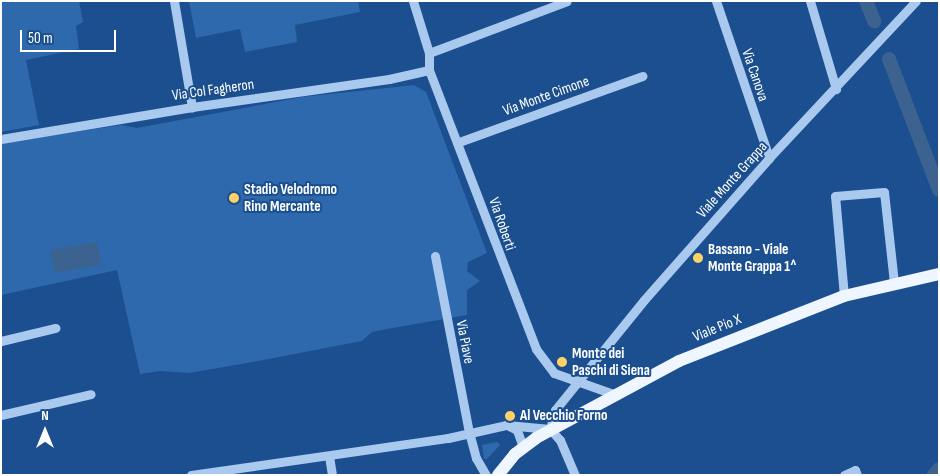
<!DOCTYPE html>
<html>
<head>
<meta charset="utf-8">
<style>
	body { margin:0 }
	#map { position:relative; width:940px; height:476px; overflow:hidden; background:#1b4f8f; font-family:"Sofia Sans Condensed",sans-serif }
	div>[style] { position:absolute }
	.green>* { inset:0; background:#2e69ad }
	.water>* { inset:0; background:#3c6290; transform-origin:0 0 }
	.canal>* { height:14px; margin:-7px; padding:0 7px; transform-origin:7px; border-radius:7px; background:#3c6290 }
	.minor>* { height:9px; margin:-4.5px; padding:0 4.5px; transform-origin:4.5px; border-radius:4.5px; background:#a9c9ee }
	.major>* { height:12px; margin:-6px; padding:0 6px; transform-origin:6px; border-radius:6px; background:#f0f6ff }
	.dots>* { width:14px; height:14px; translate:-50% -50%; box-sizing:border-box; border:2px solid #1b4f8f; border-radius:50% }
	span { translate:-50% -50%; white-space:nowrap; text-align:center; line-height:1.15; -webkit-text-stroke:4px #1b4f8f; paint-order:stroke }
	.street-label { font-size:15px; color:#fff }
	.poi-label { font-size:15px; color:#fff; font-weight:700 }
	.left { translate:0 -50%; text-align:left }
	.frame { position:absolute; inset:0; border:2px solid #fff; pointer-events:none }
	.north { position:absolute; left:20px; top:406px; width:50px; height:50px; -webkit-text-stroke:4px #1b4f8f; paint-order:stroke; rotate:0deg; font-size:14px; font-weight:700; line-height:20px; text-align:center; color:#fff }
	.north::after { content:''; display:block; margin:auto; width:18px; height:22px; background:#fff; clip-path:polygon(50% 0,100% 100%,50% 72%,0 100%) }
	.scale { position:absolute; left:20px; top:30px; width:96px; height:22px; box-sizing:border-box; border:2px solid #fff; border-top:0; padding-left:6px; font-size:15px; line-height:18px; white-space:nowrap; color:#fff; -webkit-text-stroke:4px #1b4f8f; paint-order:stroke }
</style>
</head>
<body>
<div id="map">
	<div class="green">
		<div style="clip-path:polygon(1px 1px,79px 1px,83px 22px,76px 26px,79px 49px,26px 60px,39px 125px,1px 132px)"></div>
		<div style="clip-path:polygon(189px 1px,358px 1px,360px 12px,295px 25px,297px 42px,245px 52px,240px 29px,196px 38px)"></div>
		<div style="clip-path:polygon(414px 85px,426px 92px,487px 253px,468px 262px,467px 271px,480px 281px,467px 290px,467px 315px,387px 329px,372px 332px,362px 341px,247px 363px,189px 373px,160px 371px,140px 374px,117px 270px,1px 295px,1px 143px,121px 125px,137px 128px,302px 97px)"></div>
		<div style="clip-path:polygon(497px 442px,500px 445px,487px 459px,484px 459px,482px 445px)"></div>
	</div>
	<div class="water">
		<div style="left:97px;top:242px;width:23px;height:47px;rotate:80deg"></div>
	</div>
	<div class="canal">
		<div style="left:866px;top:1px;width:22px;rotate:68deg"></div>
		<div style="left:889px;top:59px;width:140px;rotate:69.1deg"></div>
		<div style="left:934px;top:475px;width:8px;rotate:-50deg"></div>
	</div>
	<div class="minor">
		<div style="left:174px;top:1px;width:108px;rotate:80.4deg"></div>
		<div style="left:413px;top:1px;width:54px;rotate:72.9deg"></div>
		<div style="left:429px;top:53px;width:17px;rotate:90deg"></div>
		<div style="left:429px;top:70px;width:299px;rotate:69deg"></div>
		<div style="left:536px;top:349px;width:30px;rotate:53deg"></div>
		<div style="left:554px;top:373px;width:66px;rotate:19.5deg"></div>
		<div style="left:716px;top:1px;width:166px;rotate:71.3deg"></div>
		<div style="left:810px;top:1px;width:92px;rotate:73.5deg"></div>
		<div style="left:429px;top:53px;width:147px;rotate:-20.6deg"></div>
		<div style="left:1px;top:139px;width:194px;rotate:-9.5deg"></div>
		<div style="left:192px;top:107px;width:199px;rotate:-8.1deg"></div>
		<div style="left:389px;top:79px;width:41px;rotate:-12.7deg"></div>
		<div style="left:459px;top:142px;width:195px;rotate:-19.8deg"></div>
		<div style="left:435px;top:256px;width:179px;rotate:79.1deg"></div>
		<div style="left:469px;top:432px;width:27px;rotate:75deg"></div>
		<div style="left:476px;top:458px;width:20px;rotate:60deg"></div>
		<div style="left:844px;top:296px;width:100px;rotate:-95.1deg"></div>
		<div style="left:835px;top:196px;width:49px;rotate:-4.7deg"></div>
		<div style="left:884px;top:192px;width:91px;rotate:83.7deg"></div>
		<div style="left:1px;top:341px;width:56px;rotate:-13.5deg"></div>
		<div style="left:1px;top:415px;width:92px;rotate:-13.1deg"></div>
		<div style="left:509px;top:426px;width:9px;rotate:27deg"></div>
		<div style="left:517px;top:430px;width:18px;rotate:71deg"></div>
		<div style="left:550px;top:429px;width:20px;rotate:-75deg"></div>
		<div style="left:555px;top:410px;width:141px;rotate:-51deg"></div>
		<div style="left:644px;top:300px;width:189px;rotate:-48.6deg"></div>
		<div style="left:769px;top:158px;width:215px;rotate:-46.9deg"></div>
		<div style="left:550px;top:429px;width:15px;rotate:48deg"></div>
		<div style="left:560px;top:440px;width:38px;rotate:67deg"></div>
		<div style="left:329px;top:456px;width:19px;rotate:81deg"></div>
		<div style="left:191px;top:475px;width:260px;rotate:-8.2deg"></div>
		<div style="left:448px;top:438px;width:59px;rotate:-12.6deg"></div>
		<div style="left:506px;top:425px;width:44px;rotate:5.2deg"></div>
		<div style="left:844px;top:475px;width:12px;rotate:-24deg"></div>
		<div style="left:855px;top:470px;width:5px;rotate:68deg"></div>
	</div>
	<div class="major">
		<div style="left:498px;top:475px;width:27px;rotate:-51deg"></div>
		<div style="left:515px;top:454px;width:26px;rotate:-37deg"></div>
		<div style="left:536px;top:438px;width:162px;rotate:-28.3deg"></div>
		<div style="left:679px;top:361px;width:177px;rotate:-21.5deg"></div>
		<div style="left:844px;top:296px;width:98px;rotate:-13deg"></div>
	</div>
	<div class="dots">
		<div style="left:234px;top:198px;background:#ffd166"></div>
		<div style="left:698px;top:258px;background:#ffd166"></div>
		<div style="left:562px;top:362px;background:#ffd166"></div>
		<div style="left:510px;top:416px;background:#ffd166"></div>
	</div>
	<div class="street-label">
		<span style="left:755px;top:75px;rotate:71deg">Via Canova</span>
		<span style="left:213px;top:90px;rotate:-8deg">Via Col Fagheron</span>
		<span style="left:546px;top:96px;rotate:-20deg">Via Monte Cimone</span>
		<span style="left:732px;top:180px;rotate:-48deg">Viale Monte Grappa</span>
		<span style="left:502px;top:224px;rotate:71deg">Via Roberti</span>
		<span style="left:717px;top:328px;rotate:-22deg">Viale Pio X</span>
		<span style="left:465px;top:342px;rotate:79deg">Via Piave</span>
	</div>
	<div class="poi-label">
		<span class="left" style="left:244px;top:198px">Stadio Velodromo<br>Rino Mercante</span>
		<span class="left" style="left:708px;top:258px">Bassano - Viale<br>Monte Grappa 1^</span>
		<span class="left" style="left:572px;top:362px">Monte dei<br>Paschi di Siena</span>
		<span class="left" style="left:520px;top:416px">Al Vecchio Forno</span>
	</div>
	<div class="frame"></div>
	<div class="north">N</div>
	<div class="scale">50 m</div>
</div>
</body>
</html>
